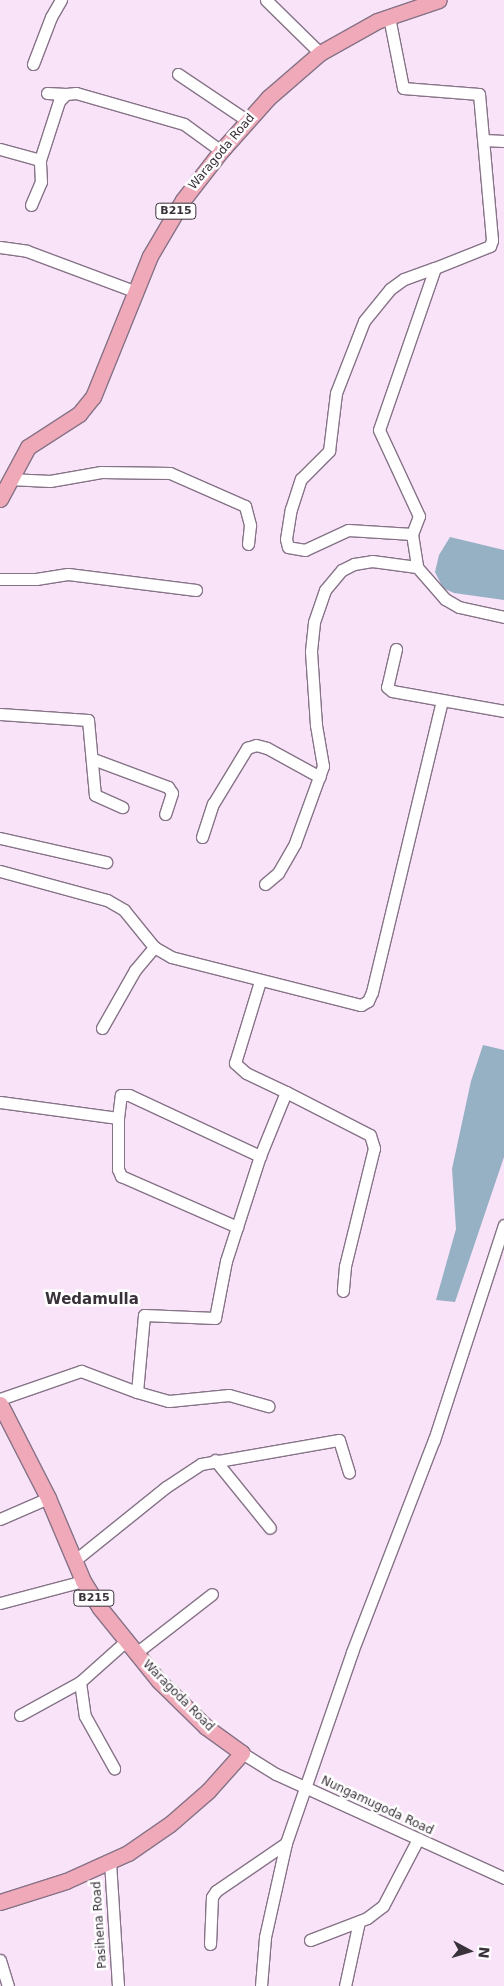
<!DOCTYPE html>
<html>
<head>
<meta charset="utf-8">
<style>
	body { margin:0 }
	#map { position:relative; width:504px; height:1986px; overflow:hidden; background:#f9e3f9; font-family:"DejaVu Sans",sans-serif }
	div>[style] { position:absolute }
	.water>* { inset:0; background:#96b0c4 }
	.roads { filter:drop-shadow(1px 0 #867387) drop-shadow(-1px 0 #867387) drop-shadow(0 1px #867387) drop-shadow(0 -1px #867387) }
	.minor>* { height:11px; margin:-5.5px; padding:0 5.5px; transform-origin:5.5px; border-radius:5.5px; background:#fff }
	.major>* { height:15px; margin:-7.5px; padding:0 7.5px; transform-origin:7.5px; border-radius:7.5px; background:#efa9b9 }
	span { translate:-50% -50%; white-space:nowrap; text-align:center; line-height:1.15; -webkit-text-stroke:5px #fff; paint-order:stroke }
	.shield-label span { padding:1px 4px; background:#fff; border:1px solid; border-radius:4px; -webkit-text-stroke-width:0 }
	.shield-label { font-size:11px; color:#3a323b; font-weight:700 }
	.street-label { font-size:12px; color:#3a323b }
	.quarter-label { font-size:15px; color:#3a323b; font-weight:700 }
	.north { position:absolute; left:444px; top:1926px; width:50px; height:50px; -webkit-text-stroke:4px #fff; paint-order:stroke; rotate:96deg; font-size:14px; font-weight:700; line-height:20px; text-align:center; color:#3a323b }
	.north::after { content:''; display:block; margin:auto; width:18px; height:22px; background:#3a323b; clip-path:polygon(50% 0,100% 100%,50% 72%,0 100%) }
</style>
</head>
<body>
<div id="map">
	<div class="water">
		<div style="clip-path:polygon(450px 537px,504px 550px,504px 600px,454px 593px,443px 588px,435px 572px,439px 555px)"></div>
		<div style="clip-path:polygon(483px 1045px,504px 1050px,504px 1157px,455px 1302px,436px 1300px,456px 1229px,452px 1169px,471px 1081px)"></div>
	</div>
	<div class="roads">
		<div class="minor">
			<div style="left:266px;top:0;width:76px;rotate:44.5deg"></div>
			<div style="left:389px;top:17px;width:72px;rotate:78.8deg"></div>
			<div style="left:403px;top:88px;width:76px;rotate:4.5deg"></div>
			<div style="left:479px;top:94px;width:147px;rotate:84.9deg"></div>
			<div style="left:492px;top:240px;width:6px;rotate:108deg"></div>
			<div style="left:490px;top:246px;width:59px;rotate:158.2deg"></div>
			<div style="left:435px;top:268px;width:171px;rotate:109.1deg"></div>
			<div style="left:379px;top:430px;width:95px;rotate:65.1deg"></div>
			<div style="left:419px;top:516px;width:19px;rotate:111deg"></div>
			<div style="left:412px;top:534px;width:33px;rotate:81deg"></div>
			<div style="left:417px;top:567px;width:43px;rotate:48.8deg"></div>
			<div style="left:445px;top:599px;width:16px;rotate:30deg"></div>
			<div style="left:459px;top:607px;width:46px;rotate:12.5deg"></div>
			<div style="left:33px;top:64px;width:50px;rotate:-69deg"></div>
			<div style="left:51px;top:17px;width:20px;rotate:-60deg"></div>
			<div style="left:178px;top:74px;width:84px;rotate:33.9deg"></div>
			<div style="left:47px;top:93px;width:19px;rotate:3deg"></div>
			<div style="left:484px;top:140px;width:20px;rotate:3deg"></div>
			<div style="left:0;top:149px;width:41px;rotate:15.4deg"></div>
			<div style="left:31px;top:205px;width:25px;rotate:-67deg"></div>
			<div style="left:41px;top:182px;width:22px;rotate:-93deg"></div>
			<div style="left:40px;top:160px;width:62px;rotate:-72.1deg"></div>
			<div style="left:59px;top:101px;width:10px;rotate:-45deg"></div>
			<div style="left:66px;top:94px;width:10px;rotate:-6deg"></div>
			<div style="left:76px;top:93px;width:112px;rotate:16deg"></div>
			<div style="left:184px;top:124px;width:46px;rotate:36.1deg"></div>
			<div style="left:0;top:247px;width:27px;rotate:8deg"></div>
			<div style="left:27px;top:251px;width:114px;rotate:20.5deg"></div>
			<div style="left:9px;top:479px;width:41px;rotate:2.8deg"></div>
			<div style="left:50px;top:481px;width:52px;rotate:-10deg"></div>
			<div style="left:101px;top:472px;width:69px;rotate:0.8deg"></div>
			<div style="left:170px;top:473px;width:82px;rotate:23.7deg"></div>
			<div style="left:245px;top:506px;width:20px;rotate:75deg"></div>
			<div style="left:250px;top:525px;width:19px;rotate:96deg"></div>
			<div style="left:412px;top:534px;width:64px;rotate:-176.4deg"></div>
			<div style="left:348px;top:530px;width:47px;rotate:155.1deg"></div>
			<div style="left:305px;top:550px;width:17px;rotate:-170deg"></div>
			<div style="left:288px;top:547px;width:8px;rotate:-104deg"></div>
			<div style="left:286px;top:539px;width:30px;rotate:-81deg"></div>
			<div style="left:291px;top:509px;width:32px;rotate:-72deg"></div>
			<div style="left:301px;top:479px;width:40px;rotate:-45deg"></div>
			<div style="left:329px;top:451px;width:58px;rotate:-83.1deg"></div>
			<div style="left:336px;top:393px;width:77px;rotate:-68.7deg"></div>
			<div style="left:364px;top:321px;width:41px;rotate:-50.9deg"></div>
			<div style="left:390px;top:289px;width:17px;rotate:-36deg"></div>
			<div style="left:404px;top:279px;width:33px;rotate:-20deg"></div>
			<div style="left:0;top:579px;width:36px"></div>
			<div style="left:36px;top:579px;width:32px;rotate:-9deg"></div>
			<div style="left:68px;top:574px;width:129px;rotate:7.1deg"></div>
			<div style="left:396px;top:649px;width:39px;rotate:103deg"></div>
			<div style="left:387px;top:687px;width:6px;rotate:39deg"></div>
			<div style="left:392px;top:691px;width:114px;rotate:10.1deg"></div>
			<div style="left:0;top:714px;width:88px;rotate:3.9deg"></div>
			<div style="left:88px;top:720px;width:75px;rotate:84.7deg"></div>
			<div style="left:95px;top:795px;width:30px;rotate:24deg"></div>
			<div style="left:93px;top:759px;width:80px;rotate:20.5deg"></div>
			<div style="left:168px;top:787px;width:7px;rotate:56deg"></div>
			<div style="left:172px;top:793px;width:22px;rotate:108deg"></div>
			<div style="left:202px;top:837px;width:35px;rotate:-72deg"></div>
			<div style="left:213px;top:804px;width:66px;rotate:-58.7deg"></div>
			<div style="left:247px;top:748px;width:9px;rotate:-18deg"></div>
			<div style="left:256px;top:745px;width:11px;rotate:15deg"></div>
			<div style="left:267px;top:748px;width:60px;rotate:28.7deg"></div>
			<div style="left:0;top:838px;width:109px;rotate:12.8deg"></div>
			<div style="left:0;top:871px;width:111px;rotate:15.2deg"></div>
			<div style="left:107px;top:900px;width:20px;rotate:30deg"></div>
			<div style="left:124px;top:910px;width:48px;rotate:51deg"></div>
			<div style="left:154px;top:947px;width:20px;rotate:30deg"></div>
			<div style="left:171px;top:957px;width:196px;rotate:14.2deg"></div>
			<div style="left:361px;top:1005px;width:8px;rotate:-30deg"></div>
			<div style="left:368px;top:1001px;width:10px;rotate:-66deg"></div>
			<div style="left:372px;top:992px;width:300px;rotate:-76.5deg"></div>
			<div style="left:265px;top:884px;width:17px;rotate:-40deg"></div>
			<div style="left:278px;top:873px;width:34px;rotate:-60deg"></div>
			<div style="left:295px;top:843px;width:82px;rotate:-70deg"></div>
			<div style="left:323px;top:766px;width:42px;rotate:-99.7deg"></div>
			<div style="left:316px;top:725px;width:74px;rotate:-93.9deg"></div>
			<div style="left:311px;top:651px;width:29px;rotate:-84deg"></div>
			<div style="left:314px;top:622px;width:34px;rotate:-71deg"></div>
			<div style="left:325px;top:590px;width:26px;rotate:-50deg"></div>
			<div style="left:342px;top:570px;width:13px;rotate:-27deg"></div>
			<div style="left:354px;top:564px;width:18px;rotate:-9deg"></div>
			<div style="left:372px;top:561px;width:45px;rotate:7.6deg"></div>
			<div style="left:102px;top:1028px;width:67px;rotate:-60.4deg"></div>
			<div style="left:135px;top:970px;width:30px;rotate:-50deg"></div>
			<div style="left:286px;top:1092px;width:94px;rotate:27.1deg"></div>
			<div style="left:370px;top:1135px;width:14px;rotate:73deg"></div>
			<div style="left:374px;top:1148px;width:122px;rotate:103.8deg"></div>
			<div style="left:345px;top:1266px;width:25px;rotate:95deg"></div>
			<div style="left:0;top:1102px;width:119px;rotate:7.7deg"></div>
			<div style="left:118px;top:1118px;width:23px;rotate:-83deg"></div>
			<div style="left:121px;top:1095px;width:8px"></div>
			<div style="left:129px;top:1095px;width:145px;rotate:25deg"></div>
			<div style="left:118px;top:1118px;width:51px;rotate:90deg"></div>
			<div style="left:118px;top:1169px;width:8px;rotate:67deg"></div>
			<div style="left:121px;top:1176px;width:127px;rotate:23.7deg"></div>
			<div style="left:137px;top:1392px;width:33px;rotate:16deg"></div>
			<div style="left:169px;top:1401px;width:60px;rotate:-5.7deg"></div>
			<div style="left:229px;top:1395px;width:41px;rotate:15.8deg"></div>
			<div style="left:0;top:1399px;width:86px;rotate:-19.1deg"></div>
			<div style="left:81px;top:1371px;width:60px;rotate:20.6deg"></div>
			<div style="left:137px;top:1392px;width:77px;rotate:-84.8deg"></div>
			<div style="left:144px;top:1315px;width:71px;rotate:2.4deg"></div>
			<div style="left:215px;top:1318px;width:58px;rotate:-79.1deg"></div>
			<div style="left:226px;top:1261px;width:110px;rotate:-72.1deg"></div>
			<div style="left:260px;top:1156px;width:69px;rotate:-67.9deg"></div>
			<div style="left:286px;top:1092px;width:44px;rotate:-154.6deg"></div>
			<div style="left:246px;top:1073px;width:15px;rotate:-138deg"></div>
			<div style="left:235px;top:1063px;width:86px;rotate:-73deg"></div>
			<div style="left:215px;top:1460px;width:87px;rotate:51deg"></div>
			<div style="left:0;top:1519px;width:52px;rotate:-23.6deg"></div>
			<div style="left:74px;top:1561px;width:118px;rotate:-38.8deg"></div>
			<div style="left:166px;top:1487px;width:42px;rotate:-33.3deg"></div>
			<div style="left:201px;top:1464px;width:140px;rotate:-9.9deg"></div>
			<div style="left:339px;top:1440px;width:34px;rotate:73deg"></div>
			<div style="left:0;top:1603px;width:86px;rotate:-14.8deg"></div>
			<div style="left:136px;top:1653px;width:96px;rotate:-37.8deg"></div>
			<div style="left:80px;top:1682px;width:34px;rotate:82deg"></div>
			<div style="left:85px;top:1716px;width:60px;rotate:60.9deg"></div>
			<div style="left:20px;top:1715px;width:68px;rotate:-28.8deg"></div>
			<div style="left:80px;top:1682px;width:62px;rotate:-41.7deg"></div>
			<div style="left:242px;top:1753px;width:40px;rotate:32deg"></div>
			<div style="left:276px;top:1774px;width:251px;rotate:24.5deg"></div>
			<div style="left:110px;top:1862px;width:124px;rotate:86.3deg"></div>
			<div style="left:310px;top:1940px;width:61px;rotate:-21.1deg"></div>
			<div style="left:367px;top:1918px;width:20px;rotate:-37deg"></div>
			<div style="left:383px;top:1906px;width:76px;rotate:-62.4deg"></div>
			<div style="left:210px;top:1944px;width:47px;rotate:-87.6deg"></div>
			<div style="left:212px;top:1897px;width:7px;rotate:-56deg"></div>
			<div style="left:216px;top:1891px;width:85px;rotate:-34.4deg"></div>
			<div style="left:0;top:1960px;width:27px;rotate:73deg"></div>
			<div style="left:261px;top:1986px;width:49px;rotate:-85.3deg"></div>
			<div style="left:265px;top:1937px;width:96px;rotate:-77.4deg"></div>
			<div style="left:286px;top:1843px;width:202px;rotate:-70.9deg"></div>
			<div style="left:352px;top:1652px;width:227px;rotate:-68.9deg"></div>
			<div style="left:434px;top:1440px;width:226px;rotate:-72deg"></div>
			<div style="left:345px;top:1986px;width:66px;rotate:-77.8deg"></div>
		</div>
		<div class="major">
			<div style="left:0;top:499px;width:59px;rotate:-61.7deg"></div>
			<div style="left:28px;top:447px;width:61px;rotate:-32.9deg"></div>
			<div style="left:79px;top:414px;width:22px;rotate:-51deg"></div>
			<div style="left:93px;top:397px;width:152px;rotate:-68deg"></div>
			<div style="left:150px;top:256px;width:65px;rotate:-59.5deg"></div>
			<div style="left:183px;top:200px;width:62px;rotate:-52.2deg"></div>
			<div style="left:221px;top:151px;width:71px;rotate:-48.4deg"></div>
			<div style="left:268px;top:98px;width:69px;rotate:-40.9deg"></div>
			<div style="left:320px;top:53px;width:65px;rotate:-29.3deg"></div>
			<div style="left:377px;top:21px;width:65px;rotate:-18.7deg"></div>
			<div style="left:0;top:1404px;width:106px;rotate:62.9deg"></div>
			<div style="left:48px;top:1498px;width:90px;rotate:67.1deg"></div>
			<div style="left:83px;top:1581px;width:32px;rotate:58deg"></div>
			<div style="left:100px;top:1608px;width:94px;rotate:51.1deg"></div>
			<div style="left:159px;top:1681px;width:66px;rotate:44.4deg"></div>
			<div style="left:206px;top:1727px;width:44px;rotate:35.8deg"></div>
			<div style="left:242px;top:1753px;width:51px;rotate:131.8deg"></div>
			<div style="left:208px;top:1791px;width:50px;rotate:139deg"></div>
			<div style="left:170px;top:1824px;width:51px;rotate:145.4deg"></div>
			<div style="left:128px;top:1853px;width:68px;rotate:155.7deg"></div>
			<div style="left:66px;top:1881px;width:69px;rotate:162.3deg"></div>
		</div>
	</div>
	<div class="shield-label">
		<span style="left:176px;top:211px">B215</span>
		<span style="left:94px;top:1598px">B215</span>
	</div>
	<div class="street-label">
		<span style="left:222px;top:152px;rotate:-50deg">Waragoda Road</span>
		<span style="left:178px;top:1696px;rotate:45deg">Waragoda Road</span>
		<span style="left:377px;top:1806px;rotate:25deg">Nungamugoda Road</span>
		<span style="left:100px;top:1925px;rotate:-94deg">Pasihena Road</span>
	</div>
	<div class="quarter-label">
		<span style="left:92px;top:1300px">Wedamulla</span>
	</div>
	<div class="north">N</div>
</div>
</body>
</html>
